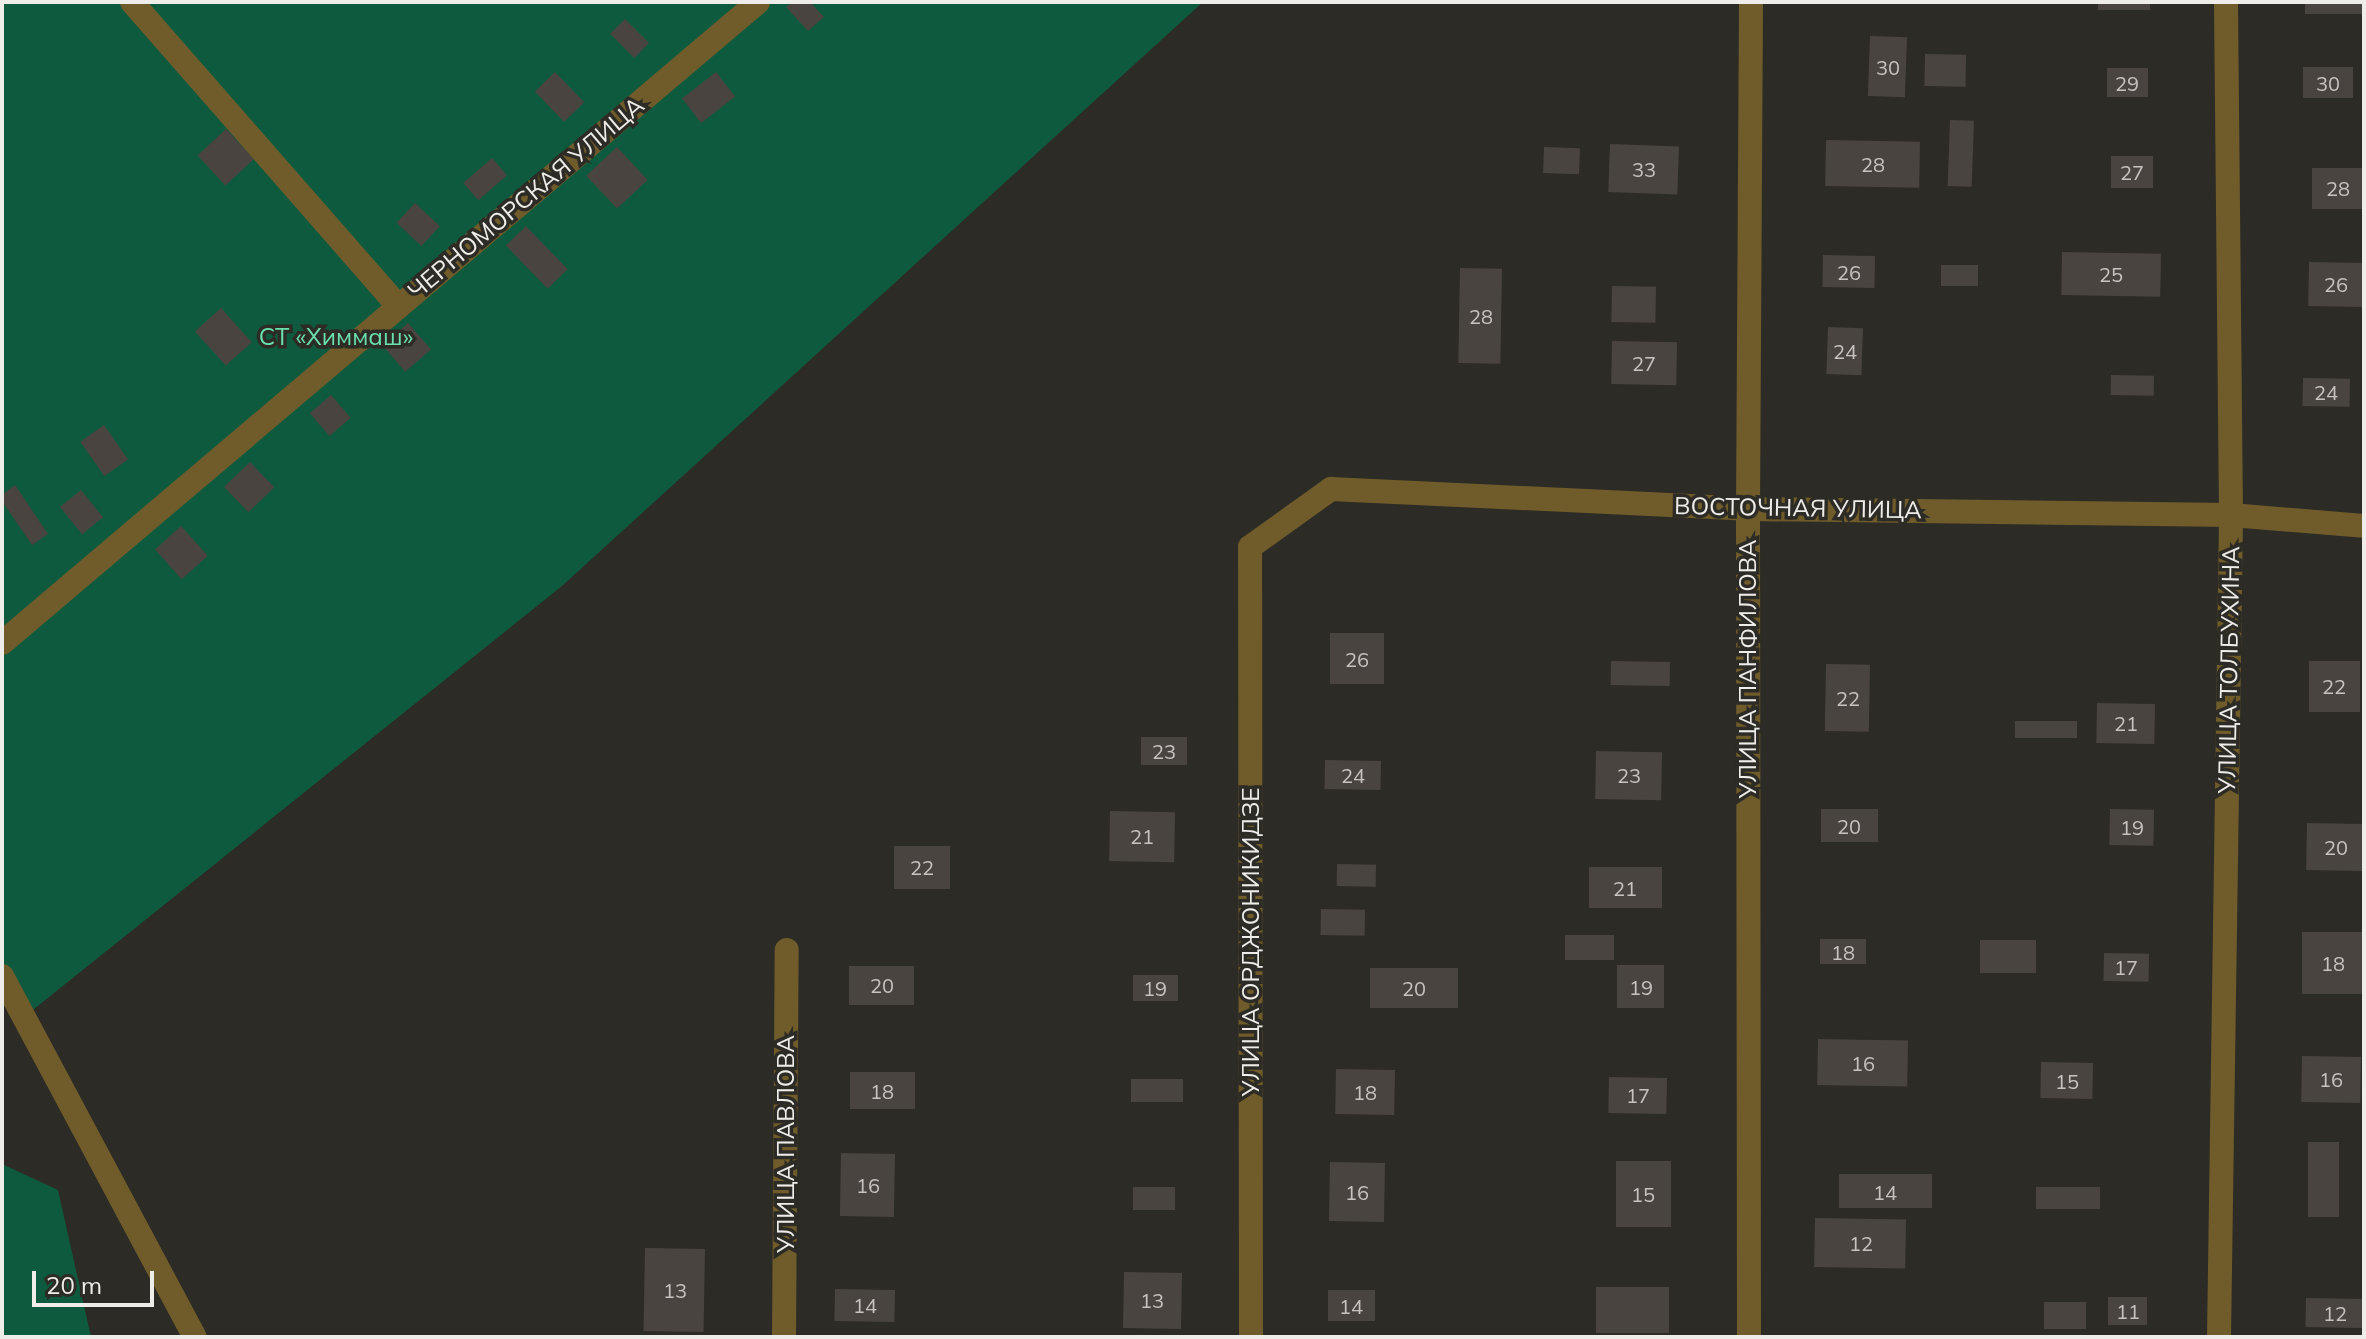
<!DOCTYPE html>
<html>
<head>
<meta charset="utf-8">
<style>
	body { margin:0 }
	#map { position:relative; width:2366px; height:1339px; overflow:hidden; background:#2d2b25; font-family:Mulish,sans-serif }
	div>[style] { position:absolute }
	.green>* { inset:0; background:#0e5a3f }
	.building>* { inset:0; background:#4a4440; transform-origin:0 0 }
	.minor>* { height:24px; margin:-12px; padding:0 12px; transform-origin:12px; border-radius:12px; background:#6f5c2a }
	span { translate:-50% -50%; white-space:nowrap; text-align:center; line-height:1.15; -webkit-text-stroke:7px #2d2b25; paint-order:stroke }
	.number-label { font-size:20px; color:#c6c3c0 }
	.number-label span { -webkit-text-stroke-width:0 }
	.street-label { font-size:24px; color:#efedea }
	.park-label { font-size:24px; color:#69e0ae }
	.frame { position:absolute; inset:0; border:4px solid #efedea; pointer-events:none }
	.scale { position:absolute; left:32px; top:1271px; width:122px; height:36px; box-sizing:border-box; border:4px solid #efedea; border-top:0; padding-left:10px; font-size:24px; line-height:28px; white-space:nowrap; color:#efedea; -webkit-text-stroke:6px #2d2b25; paint-order:stroke }
</style>
</head>
<body>
<div id="map">
	<div class="green">
		<div style="clip-path:polygon(2px 2px,1203px 2px,562px 586px,24px 1017px,2px 976px)"></div>
		<div style="clip-path:polygon(2px 1164px,58px 1190px,91px 1337px,2px 1337px)"></div>
	</div>
	<div class="building">
		<div style="clip-path:polygon(792px 2px,810px 2px,824px 17px,808px 31px,786px 7px)"></div>
		<div style="left:2098px;top:2px;width:52px;height:8px"></div>
		<div style="left:2305px;top:2px;width:59px;height:12px"></div>
		<div style="left:625px;top:19px;width:34px;height:21px;rotate:45deg"></div>
		<div style="left:1870px;top:36px;width:37px;height:60px;rotate:2deg"></div>
		<div style="left:1925px;top:54px;width:41px;height:32px;rotate:1deg"></div>
		<div style="left:2303px;top:67px;width:50px;height:31px"></div>
		<div style="left:2107px;top:68px;width:41px;height:29px"></div>
		<div style="left:555px;top:72px;width:42px;height:28px;rotate:46deg"></div>
		<div style="left:716px;top:72px;width:31px;height:43px;rotate:52deg"></div>
		<div style="left:1950px;top:120px;width:24px;height:66px;rotate:2deg"></div>
		<div style="left:226px;top:129px;width:41px;height:39px;rotate:47deg"></div>
		<div style="left:1826px;top:140px;width:94px;height:46px;rotate:1deg"></div>
		<div style="left:1610px;top:144px;width:69px;height:48px;rotate:2deg"></div>
		<div style="left:617px;top:147px;width:45px;height:42px;rotate:47deg"></div>
		<div style="left:1544px;top:147px;width:36px;height:26px;rotate:2deg"></div>
		<div style="left:2111px;top:156px;width:42px;height:32px"></div>
		<div style="left:492px;top:158px;width:23px;height:38px;rotate:49deg"></div>
		<div style="left:2312px;top:168px;width:52px;height:41px"></div>
		<div style="left:415px;top:203px;width:34px;height:27px;rotate:43deg"></div>
		<div style="left:526px;top:226px;width:60px;height:28px;rotate:46deg"></div>
		<div style="left:2062px;top:252px;width:99px;height:43px;rotate:1deg"></div>
		<div style="left:1823px;top:255px;width:52px;height:32px;rotate:1deg"></div>
		<div style="left:2309px;top:262px;width:55px;height:44px;rotate:1deg"></div>
		<div style="left:1941px;top:265px;width:37px;height:21px"></div>
		<div style="left:1460px;top:268px;width:42px;height:95px;rotate:1deg"></div>
		<div style="left:1612px;top:286px;width:44px;height:36px;rotate:1deg"></div>
		<div style="left:221px;top:308px;width:46px;height:35px;rotate:48deg"></div>
		<div style="left:408px;top:323px;width:35px;height:34px;rotate:49deg"></div>
		<div style="left:1828px;top:327px;width:35px;height:47px;rotate:2deg"></div>
		<div style="left:1612px;top:341px;width:65px;height:43px;rotate:1deg"></div>
		<div style="left:2111px;top:375px;width:43px;height:20px;rotate:1deg"></div>
		<div style="left:2303px;top:378px;width:47px;height:28px;rotate:1deg"></div>
		<div style="left:331px;top:395px;width:30px;height:28px;rotate:49deg"></div>
		<div style="left:104px;top:425px;width:42px;height:29px;rotate:55deg"></div>
		<div style="left:250px;top:462px;width:35px;height:36px;rotate:46deg"></div>
		<div style="clip-path:polygon(15px 485px,48px 534px,32px 545px,2px 501px,2px 495px)"></div>
		<div style="left:81px;top:490px;width:35px;height:27px;rotate:51deg"></div>
		<div style="left:181px;top:526px;width:40px;height:35px;rotate:48deg"></div>
		<div style="left:1330px;top:633px;width:54px;height:51px"></div>
		<div style="left:1611px;top:661px;width:59px;height:24px;rotate:1deg"></div>
		<div style="left:2309px;top:661px;width:51px;height:51px"></div>
		<div style="left:1826px;top:664px;width:44px;height:67px;rotate:1deg"></div>
		<div style="left:2097px;top:703px;width:58px;height:40px;rotate:1deg"></div>
		<div style="left:2015px;top:721px;width:62px;height:17px"></div>
		<div style="left:1141px;top:737px;width:46px;height:28px"></div>
		<div style="left:1596px;top:751px;width:66px;height:48px;rotate:1deg"></div>
		<div style="left:1325px;top:760px;width:56px;height:29px;rotate:1deg"></div>
		<div style="left:1821px;top:809px;width:57px;height:33px"></div>
		<div style="left:2110px;top:809px;width:44px;height:36px;rotate:1deg"></div>
		<div style="left:1110px;top:811px;width:65px;height:50px;rotate:1deg"></div>
		<div style="left:2307px;top:823px;width:57px;height:47px;rotate:1deg"></div>
		<div style="left:894px;top:846px;width:56px;height:43px"></div>
		<div style="left:1337px;top:864px;width:39px;height:22px;rotate:1deg"></div>
		<div style="left:1589px;top:867px;width:73px;height:41px"></div>
		<div style="left:1321px;top:909px;width:44px;height:26px;rotate:1deg"></div>
		<div style="left:2302px;top:932px;width:61px;height:62px"></div>
		<div style="left:1565px;top:935px;width:49px;height:25px"></div>
		<div style="left:1820px;top:939px;width:46px;height:25px"></div>
		<div style="left:1980px;top:940px;width:56px;height:33px"></div>
		<div style="left:2104px;top:953px;width:45px;height:28px;rotate:1deg"></div>
		<div style="left:1617px;top:965px;width:47px;height:43px"></div>
		<div style="left:849px;top:966px;width:65px;height:39px"></div>
		<div style="left:1370px;top:968px;width:88px;height:40px"></div>
		<div style="left:1133px;top:975px;width:45px;height:26px"></div>
		<div style="left:1818px;top:1039px;width:90px;height:46px;rotate:1deg"></div>
		<div style="left:2302px;top:1056px;width:59px;height:46px;rotate:1deg"></div>
		<div style="left:2041px;top:1062px;width:52px;height:36px;rotate:1deg"></div>
		<div style="left:1336px;top:1069px;width:59px;height:45px;rotate:1deg"></div>
		<div style="left:850px;top:1072px;width:65px;height:37px"></div>
		<div style="left:1609px;top:1077px;width:58px;height:36px;rotate:1deg"></div>
		<div style="left:1131px;top:1079px;width:52px;height:23px"></div>
		<div style="left:2308px;top:1142px;width:31px;height:75px"></div>
		<div style="left:841px;top:1153px;width:54px;height:63px;rotate:1deg"></div>
		<div style="left:1616px;top:1161px;width:55px;height:66px"></div>
		<div style="left:1330px;top:1162px;width:55px;height:59px;rotate:1deg"></div>
		<div style="left:1932px;top:1174px;width:34px;height:93px;rotate:90deg"></div>
		<div style="left:1133px;top:1187px;width:42px;height:23px"></div>
		<div style="left:2036px;top:1187px;width:64px;height:22px"></div>
		<div style="left:1815px;top:1218px;width:91px;height:49px;rotate:1deg"></div>
		<div style="left:645px;top:1248px;width:60px;height:83px;rotate:1deg"></div>
		<div style="left:1124px;top:1272px;width:58px;height:56px;rotate:1deg"></div>
		<div style="left:1596px;top:1287px;width:73px;height:46px"></div>
		<div style="left:835px;top:1289px;width:60px;height:32px;rotate:1deg"></div>
		<div style="left:1328px;top:1290px;width:47px;height:31px"></div>
		<div style="left:2108px;top:1297px;width:39px;height:28px"></div>
		<div style="left:2306px;top:1298px;width:58px;height:29px;rotate:1deg"></div>
		<div style="left:2044px;top:1302px;width:42px;height:27px"></div>
	</div>
	<div class="minor">
		<div style="left:132px;top:2px;width:405px;rotate:48.8deg"></div>
		<div style="left:2px;top:643px;width:991px;rotate:-40.29deg"></div>
		<div style="left:2px;top:976px;width:409px;rotate:61.9deg"></div>
		<div style="left:784px;top:1337px;width:387px;rotate:-89.6deg"></div>
		<div style="left:1251px;top:1337px;width:790px;rotate:-90.07deg"></div>
		<div style="left:1250px;top:547px;width:100px;rotate:-35.6deg"></div>
		<div style="left:1331px;top:489px;width:417px;rotate:2.7deg"></div>
		<div style="left:1748px;top:509px;width:483px;rotate:0.7deg"></div>
		<div style="left:2231px;top:515px;width:133px;rotate:4.7deg"></div>
		<div style="left:1749px;top:1337px;width:828px;rotate:-90.07deg"></div>
		<div style="left:1748px;top:509px;width:507px;rotate:-89.66deg"></div>
		<div style="left:2219px;top:1337px;width:822px;rotate:-89.16deg"></div>
		<div style="left:2231px;top:515px;width:513px;rotate:-90.56deg"></div>
	</div>
	<div class="number-label">
		<span style="left:1888px;top:67px">30</span>
		<span style="left:2127px;top:83px">29</span>
		<span style="left:2328px;top:83px">30</span>
		<span style="left:1873px;top:164px">28</span>
		<span style="left:1644px;top:169px">33</span>
		<span style="left:2132px;top:172px">27</span>
		<span style="left:2338px;top:188px">28</span>
		<span style="left:1849px;top:272px">26</span>
		<span style="left:2111px;top:274px">25</span>
		<span style="left:2336px;top:284px">26</span>
		<span style="left:1481px;top:316px">28</span>
		<span style="left:1845px;top:351px">24</span>
		<span style="left:1644px;top:363px">27</span>
		<span style="left:2326px;top:392px">24</span>
		<span style="left:1357px;top:659px">26</span>
		<span style="left:2334px;top:686px">22</span>
		<span style="left:1848px;top:698px">22</span>
		<span style="left:2126px;top:723px">21</span>
		<span style="left:1164px;top:751px">23</span>
		<span style="left:1353px;top:775px">24</span>
		<span style="left:1629px;top:775px">23</span>
		<span style="left:1849px;top:826px">20</span>
		<span style="left:2132px;top:827px">19</span>
		<span style="left:1142px;top:836px">21</span>
		<span style="left:2336px;top:847px">20</span>
		<span style="left:922px;top:867px">22</span>
		<span style="left:1625px;top:888px">21</span>
		<span style="left:1843px;top:952px">18</span>
		<span style="left:2333px;top:963px">18</span>
		<span style="left:2126px;top:967px">17</span>
		<span style="left:882px;top:985px">20</span>
		<span style="left:1641px;top:987px">19</span>
		<span style="left:1155px;top:988px">19</span>
		<span style="left:1414px;top:988px">20</span>
		<span style="left:1863px;top:1063px">16</span>
		<span style="left:2331px;top:1079px">16</span>
		<span style="left:2067px;top:1081px">15</span>
		<span style="left:882px;top:1091px">18</span>
		<span style="left:1365px;top:1092px">18</span>
		<span style="left:1638px;top:1095px">17</span>
		<span style="left:868px;top:1185px">16</span>
		<span style="left:1357px;top:1192px">16</span>
		<span style="left:1885px;top:1192px">14</span>
		<span style="left:1643px;top:1194px">15</span>
		<span style="left:1861px;top:1243px">12</span>
		<span style="left:675px;top:1290px">13</span>
		<span style="left:1152px;top:1300px">13</span>
		<span style="left:865px;top:1305px">14</span>
		<span style="left:1351px;top:1306px">14</span>
		<span style="left:2128px;top:1311px">11</span>
		<span style="left:2335px;top:1313px">12</span>
	</div>
	<div class="street-label">
		<span style="left:526px;top:198px;rotate:-40deg">ЧЕРНОМОРСКАЯ УЛИЦА</span>
		<span style="left:1798px;top:508px;rotate:1deg">ВОСТОЧНАЯ УЛИЦА</span>
		<span style="left:1748px;top:669px;rotate:-90deg">УЛИЦА ПАНФИЛОВА</span>
		<span style="left:2229px;top:670px;rotate:-89deg">УЛИЦА ТОЛБУХИНА</span>
		<span style="left:1251px;top:942px;rotate:-90deg">УЛИЦА ОРДЖОНИКИДЗЕ</span>
		<span style="left:786px;top:1144px;rotate:-90deg">УЛИЦА ПАВЛОВА</span>
	</div>
	<div class="park-label">
		<span style="left:336px;top:337px">СТ «Химмаш»</span>
	</div>
	<div class="frame"></div>
	<div class="scale">20 m</div>
</div>
</body>
</html>
